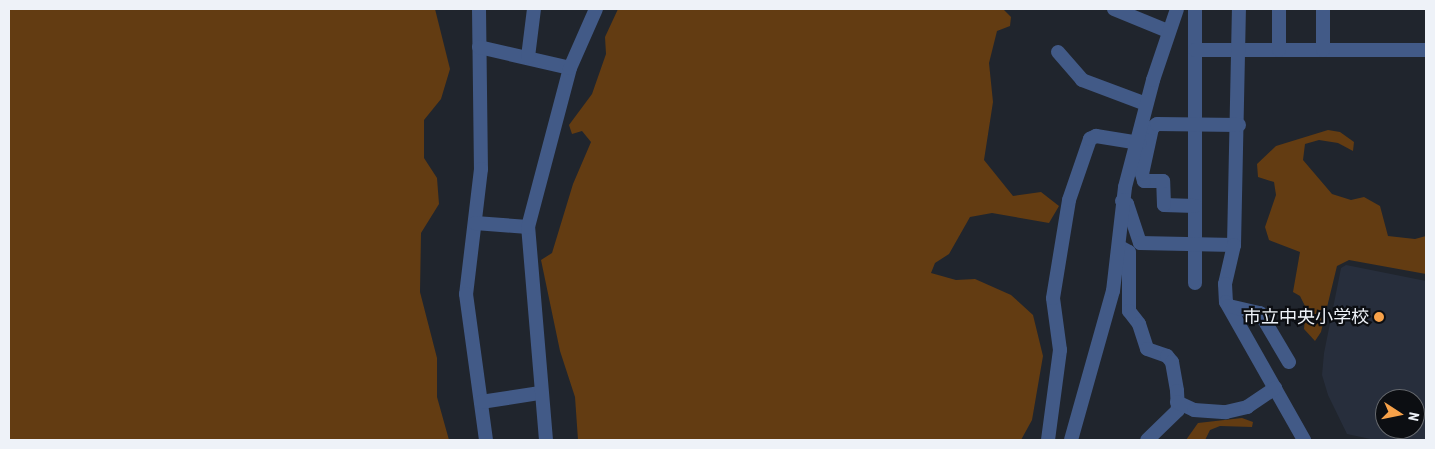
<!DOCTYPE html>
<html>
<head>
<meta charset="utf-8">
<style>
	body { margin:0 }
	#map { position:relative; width:1435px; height:449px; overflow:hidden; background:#20252d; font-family:"Roboto Condensed","Noto Sans JP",sans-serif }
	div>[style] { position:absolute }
	.built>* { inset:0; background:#272e3c }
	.green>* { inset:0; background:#633c12 }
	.minor>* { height:14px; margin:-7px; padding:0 7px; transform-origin:7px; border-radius:7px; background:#425a87 }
	.dots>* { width:14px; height:14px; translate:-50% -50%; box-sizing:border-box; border:2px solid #0c0e12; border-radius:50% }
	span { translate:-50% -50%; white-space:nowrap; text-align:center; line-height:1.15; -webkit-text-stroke:4.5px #0c0e12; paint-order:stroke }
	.poi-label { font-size:18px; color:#eef2f8 }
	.right { translate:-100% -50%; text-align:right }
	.frame { position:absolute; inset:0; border:10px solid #eef2f8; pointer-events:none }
	.north { position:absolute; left:1375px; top:389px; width:50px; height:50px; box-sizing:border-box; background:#0c0e12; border:1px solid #66696e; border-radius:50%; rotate:101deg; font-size:14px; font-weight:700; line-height:20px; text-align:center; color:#eef2f8 }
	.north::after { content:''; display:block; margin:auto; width:18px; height:22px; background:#f7a149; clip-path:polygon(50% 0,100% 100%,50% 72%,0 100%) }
</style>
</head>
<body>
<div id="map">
	<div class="built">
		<div style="clip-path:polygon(evenodd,1346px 265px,1426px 281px,1426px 440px,1375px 440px,1347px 434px,1328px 395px,1322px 375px,1324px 353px,1341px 268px,1346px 265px,1385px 399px,1415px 399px,1415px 429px,1385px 429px,1385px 399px)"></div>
	</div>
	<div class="green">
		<div style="clip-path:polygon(9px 9px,435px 9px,450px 69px,441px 99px,424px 120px,424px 158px,437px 178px,439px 204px,421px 233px,420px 292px,437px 358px,437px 397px,449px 440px,9px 440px)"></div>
		<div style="clip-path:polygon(618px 9px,1003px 9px,1011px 17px,1010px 26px,997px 31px,989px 63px,993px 102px,984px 160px,1013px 196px,1041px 192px,1059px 206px,1049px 223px,992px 213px,970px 217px,949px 254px,935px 263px,931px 273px,956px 280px,975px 279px,1011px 295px,1033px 315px,1043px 356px,1032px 420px,1021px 440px,578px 440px,575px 397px,560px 351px,541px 260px,552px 253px,573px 184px,591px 142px,582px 131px,572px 134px,569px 125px,592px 94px,606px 54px,605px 37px)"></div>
		<div style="clip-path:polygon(1328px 130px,1340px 132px,1354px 142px,1353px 151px,1338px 143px,1319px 140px,1305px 144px,1303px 160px,1332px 194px,1351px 200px,1364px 197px,1380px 206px,1388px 236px,1415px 239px,1426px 236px,1426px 274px,1349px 260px,1337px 266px,1321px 332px,1315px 341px,1304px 329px,1306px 308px,1300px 296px,1293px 292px,1300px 252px,1269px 240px,1265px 227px,1276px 195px,1274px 182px,1258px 177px,1257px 164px,1276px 146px)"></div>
		<div style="clip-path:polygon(1242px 418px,1253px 422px,1252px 427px,1220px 426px,1210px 430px,1205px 440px,1186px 440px,1198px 423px)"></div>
	</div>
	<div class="minor">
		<div style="left:479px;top:9px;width:160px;rotate:89.3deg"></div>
		<div style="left:481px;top:169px;width:126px;rotate:96.8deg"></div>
		<div style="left:466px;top:294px;width:147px;rotate:82.2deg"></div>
		<div style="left:1114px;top:9px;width:58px;rotate:22.2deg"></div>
		<div style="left:1195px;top:9px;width:274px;rotate:90deg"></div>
		<div style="left:479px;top:47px;width:93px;rotate:13deg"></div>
		<div style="left:1195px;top:50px;width:231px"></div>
		<div style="left:1279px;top:50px;width:41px;rotate:-90deg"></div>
		<div style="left:1323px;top:50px;width:41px;rotate:-90deg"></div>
		<div style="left:1058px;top:52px;width:37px;rotate:49deg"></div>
		<div style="left:1082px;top:80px;width:68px;rotate:20.6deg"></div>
		<div style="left:528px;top:57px;width:48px;rotate:-82.9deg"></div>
		<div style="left:1122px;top:201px;width:6px;rotate:31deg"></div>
		<div style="left:1127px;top:204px;width:41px;rotate:71.6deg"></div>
		<div style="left:1140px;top:243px;width:94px;rotate:1.2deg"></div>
		<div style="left:1234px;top:245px;width:236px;rotate:-88.8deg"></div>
		<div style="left:1195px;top:206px;width:31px;rotate:-178deg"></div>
		<div style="left:1164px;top:205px;width:24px;rotate:-92deg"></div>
		<div style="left:1163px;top:181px;width:19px;rotate:180deg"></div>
		<div style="left:1144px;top:181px;width:7px;rotate:-106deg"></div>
		<div style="left:1142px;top:174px;width:47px;rotate:-77.7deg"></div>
		<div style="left:1152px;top:128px;width:6px;rotate:-39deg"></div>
		<div style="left:1157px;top:124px;width:82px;rotate:0.7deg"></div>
		<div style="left:475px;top:223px;width:53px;rotate:4.3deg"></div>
		<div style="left:1234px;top:245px;width:40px;rotate:103deg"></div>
		<div style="left:1225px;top:284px;width:18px;rotate:87deg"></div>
		<div style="left:1226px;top:302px;width:159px;rotate:60.5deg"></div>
		<div style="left:1120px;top:247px;width:10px;rotate:29deg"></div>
		<div style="left:1129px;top:252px;width:59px;rotate:90deg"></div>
		<div style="left:1129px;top:311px;width:16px;rotate:52deg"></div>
		<div style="left:1139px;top:324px;width:26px;rotate:72deg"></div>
		<div style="left:1147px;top:349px;width:21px;rotate:19deg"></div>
		<div style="left:1167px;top:356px;width:8px;rotate:50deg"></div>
		<div style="left:1172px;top:362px;width:29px;rotate:80deg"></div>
		<div style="left:1177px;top:391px;width:19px;rotate:87deg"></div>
		<div style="left:1178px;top:410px;width:43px;rotate:135.9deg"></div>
		<div style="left:1229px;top:306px;width:32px;rotate:13deg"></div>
		<div style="left:1260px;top:313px;width:57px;rotate:59.4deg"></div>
		<div style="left:481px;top:402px;width:60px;rotate:-8.7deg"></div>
		<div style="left:1177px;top:402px;width:19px;rotate:25deg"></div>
		<div style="left:1194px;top:410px;width:32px;rotate:4deg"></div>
		<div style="left:1226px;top:412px;width:22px;rotate:-13deg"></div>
		<div style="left:1247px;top:407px;width:34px;rotate:-34deg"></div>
		<div style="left:546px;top:440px;width:214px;rotate:-94.8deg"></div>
		<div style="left:528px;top:227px;width:164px;rotate:-75.2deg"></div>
		<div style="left:570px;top:68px;width:64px;rotate:-66.2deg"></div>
		<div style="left:1048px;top:440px;width:91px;rotate:-82.4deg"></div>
		<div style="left:1060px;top:350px;width:52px;rotate:-97.7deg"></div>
		<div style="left:1053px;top:298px;width:99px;rotate:-80.7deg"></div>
		<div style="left:1069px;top:200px;width:65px;rotate:-71deg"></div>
		<div style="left:1090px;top:139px;width:7px;rotate:-27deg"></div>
		<div style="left:1096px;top:136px;width:44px;rotate:9.2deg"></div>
		<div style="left:1071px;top:440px;width:155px;rotate:-74.3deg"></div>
		<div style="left:1113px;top:291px;width:105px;rotate:-83.4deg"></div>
		<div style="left:1125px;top:187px;width:111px;rotate:-75.3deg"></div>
		<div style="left:1153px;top:80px;width:75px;rotate:-71.3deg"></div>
	</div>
	<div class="dots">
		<div style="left:1379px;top:317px;background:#f7a149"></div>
	</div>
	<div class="poi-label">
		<span class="right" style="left:1369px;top:317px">市立中央小学校</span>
	</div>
	<div class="frame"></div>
	<div class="north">N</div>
</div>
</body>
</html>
